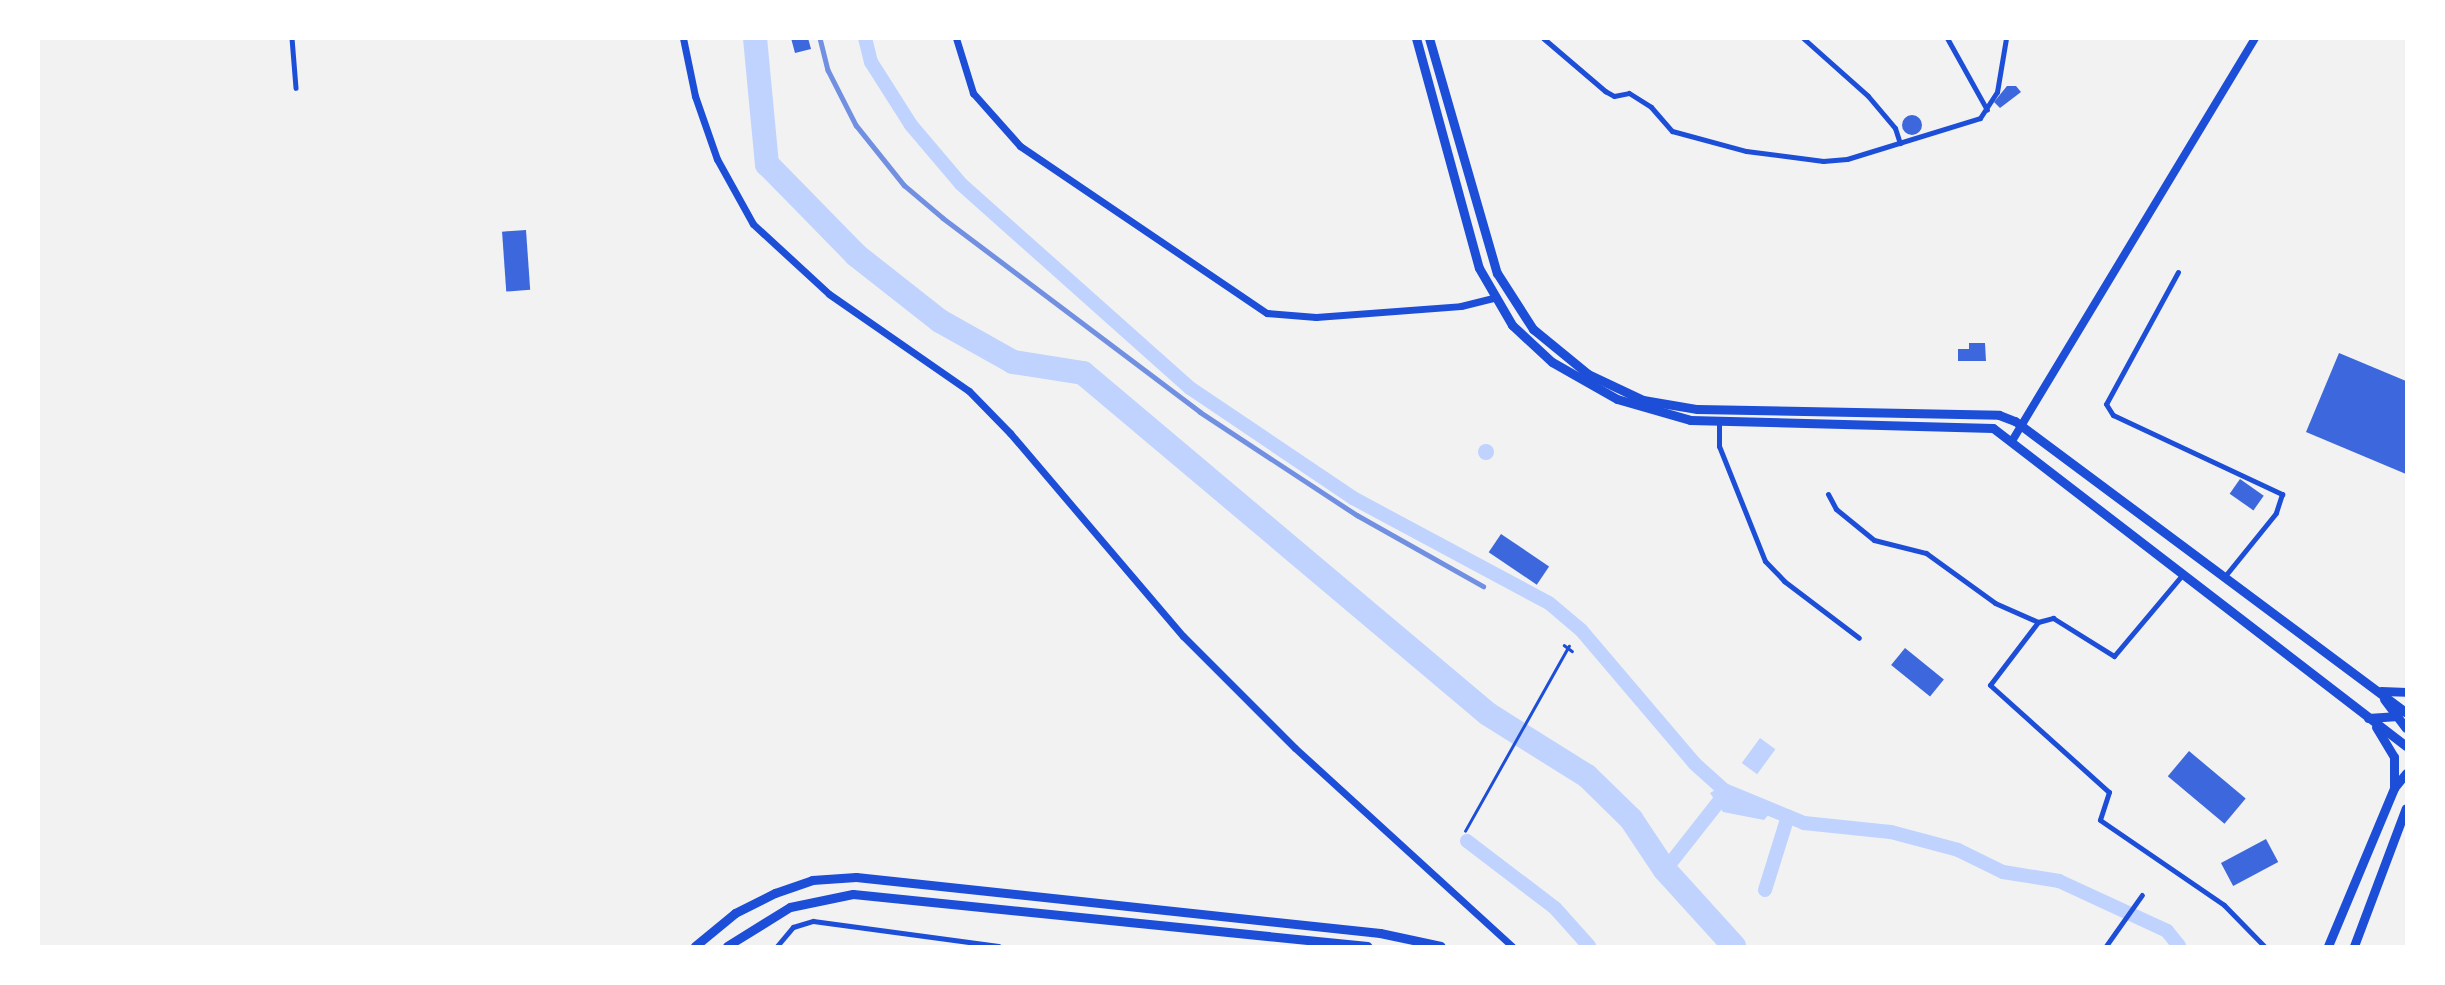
<!DOCTYPE html>
<html>
<head>
<meta charset="utf-8">
<style>
	body { margin:0 }
	#map { position:relative; width:2445px; height:985px; overflow:hidden; background:#f2f2f2; font-family:"Work Sans",sans-serif }
	div>[style] { position:absolute }
	.water>* { inset:0; background:#bfd3fe; transform-origin:0 0 }
	.round { border-radius:50% }
	.canal>* { height:14px; margin:-7px; padding:0 7px; transform-origin:7px; border-radius:7px; background:#bfd3fe }
	.river>* { height:24px; margin:-12px; padding:0 12px; transform-origin:12px; border-radius:12px; background:#bfd3fe }
	.building>* { inset:0; background:#3d67dc; transform-origin:0 0 }
	.path>* { height:2.5px; margin:-1.25px; padding:0 1.25px; transform-origin:1.25px; border-radius:1.25px; background:#1d4ed8 }
	.pedestrian>* { height:4.5px; margin:-2.25px; padding:0 2.25px; transform-origin:2.25px; border-radius:2.25px; background:#1d4ed8 }
	.minor>* { height:5px; margin:-2.5px; padding:0 2.5px; transform-origin:2.5px; border-radius:2.5px; background:#1d4ed8 }
	.tertiary>* { height:7px; margin:-3.5px; padding:0 3.5px; transform-origin:3.5px; border-radius:3.5px; background:#1d4ed8 }
	.secondary>* { height:8px; margin:-4px; padding:0 4px; transform-origin:4px; border-radius:4px; background:#1d4ed8 }
	.primary>* { height:9px; margin:-4.5px; padding:0 4.5px; transform-origin:4.5px; border-radius:4.5px; background:#1d4ed8 }
	.trunk>* { height:9px; margin:-4.5px; padding:0 4.5px; transform-origin:4.5px; border-radius:4.5px; background:#1d4ed8 }
	.rail>* { height:4.5px; margin:-2.25px; padding:0 2.25px; transform-origin:2.25px; border-radius:2.25px; background:#7290e2 }
	span { translate:-50% -50%; white-space:nowrap; text-align:center; line-height:1.15; -webkit-text-stroke:5px #fff; paint-order:stroke }
	.frame { position:absolute; inset:0; border:40px solid #fff; pointer-events:none }
</style>
</head>
<body>
<div id="map">
	<div class="water">
		<div class="round" style="left:1478px;top:444px;width:16px;height:16px"></div>
		<div style="left:1760px;top:738px;width:19px;height:31px;rotate:36deg"></div>
		<div style="clip-path:polygon(1717px 789px,1769px 814px,1764px 820px,1723px 812px,1710px 793px)"></div>
	</div>
	<div class="canal">
		<div style="left:865px;top:38px;width:25px;rotate:76deg"></div>
		<div style="left:871px;top:62px;width:75px;rotate:57.6deg"></div>
		<div style="left:911px;top:125px;width:77px;rotate:49.7deg"></div>
		<div style="left:961px;top:184px;width:307px;rotate:41.7deg"></div>
		<div style="left:1190px;top:388px;width:197px;rotate:34deg"></div>
		<div style="left:1353px;top:498px;width:222px;rotate:28.2deg"></div>
		<div style="left:1549px;top:603px;width:42px;rotate:40.2deg"></div>
		<div style="left:1581px;top:630px;width:175px;rotate:49.6deg"></div>
		<div style="left:1694px;top:763px;width:40px;rotate:42deg"></div>
		<div style="left:1724px;top:790px;width:87px;rotate:22.4deg"></div>
		<div style="left:1804px;top:823px;width:87px;rotate:5.9deg"></div>
		<div style="left:1891px;top:832px;width:69px;rotate:15deg"></div>
		<div style="left:1958px;top:850px;width:50px;rotate:26.1deg"></div>
		<div style="left:2003px;top:872px;width:57px;rotate:9.1deg"></div>
		<div style="left:2059px;top:881px;width:119px;rotate:24.8deg"></div>
		<div style="left:2167px;top:931px;width:19px;rotate:51deg"></div>
		<div style="left:1467px;top:841px;width:111px;rotate:37.3deg"></div>
		<div style="left:1555px;top:908px;width:51px;rotate:48.2deg"></div>
		<div style="left:1665px;top:870px;width:89px;rotate:-51.8deg"></div>
		<div style="left:1720px;top:800px;width:13px;rotate:18deg"></div>
		<div style="left:1765px;top:890px;width:77px;rotate:-72.7deg"></div>
	</div>
	<div class="river">
		<div style="left:755px;top:38px;width:127px;rotate:84.6deg"></div>
		<div style="left:767px;top:164px;width:127px;rotate:45.6deg"></div>
		<div style="left:856px;top:255px;width:107px;rotate:38.2deg"></div>
		<div style="left:940px;top:321px;width:84px;rotate:29.3deg"></div>
		<div style="left:1013px;top:362px;width:71px;rotate:8.9deg"></div>
		<div style="left:1083px;top:373px;width:529px;rotate:40.1deg"></div>
		<div style="left:1488px;top:714px;width:117px;rotate:32.1deg"></div>
		<div style="left:1587px;top:776px;width:62px;rotate:44.3deg"></div>
		<div style="left:1631px;top:819px;width:61px;rotate:56.3deg"></div>
		<div style="left:1665px;top:870px;width:103px;rotate:47.8deg"></div>
	</div>
	<div class="building">
		<div style="clip-path:polygon(791px 38px,808px 38px,811px 49px,795px 53px)"></div>
		<div style="clip-path:polygon(2007px 86px,2016px 86px,2021px 92px,2000px 108px,1994px 102px)"></div>
		<div class="round" style="left:1902px;top:115px;width:20px;height:20px"></div>
		<div style="left:526px;top:230px;width:60px;height:24px;rotate:86deg"></div>
		<div style="clip-path:polygon(1969px 343px,1985px 343px,1986px 361px,1958px 361px,1958px 349px,1969px 349px)"></div>
		<div style="clip-path:polygon(2339px 353px,2406px 381px,2406px 474px,2306px 432px)"></div>
		<div style="left:2240px;top:479px;width:29px;height:18px;rotate:35deg"></div>
		<div style="left:1501px;top:534px;width:58px;height:22px;rotate:34deg"></div>
		<div style="left:1905px;top:648px;width:50px;height:22px;rotate:39deg"></div>
		<div style="left:2189px;top:751px;width:74px;height:33px;rotate:40deg"></div>
		<div style="left:2266px;top:839px;width:26px;height:51px;rotate:62deg"></div>
	</div>
	<div class="path">
		<div style="left:1564px;top:645px;width:10px;rotate:37deg"></div>
		<div style="left:1465px;top:831px;width:212px;rotate:-60.7deg"></div>
	</div>
	<div class="pedestrian">
		<div style="left:292px;top:38px;width:50px;rotate:85.4deg"></div>
		<div style="left:2106px;top:946px;width:62px;rotate:-54.8deg"></div>
	</div>
	<div class="minor">
		<div style="left:1543px;top:38px;width:82px;rotate:40.5deg"></div>
		<div style="left:1605px;top:91px;width:10px;rotate:29deg"></div>
		<div style="left:1614px;top:96px;width:15px;rotate:-11deg"></div>
		<div style="left:1629px;top:93px;width:26px;rotate:32deg"></div>
		<div style="left:1651px;top:107px;width:32px;rotate:49deg"></div>
		<div style="left:1672px;top:131px;width:77px;rotate:15.1deg"></div>
		<div style="left:1746px;top:151px;width:78px;rotate:7.4deg"></div>
		<div style="left:1823px;top:161px;width:24px;rotate:-5deg"></div>
		<div style="left:1847px;top:159px;width:139px;rotate:-17.1deg"></div>
		<div style="left:1980px;top:118px;width:31px;rotate:-57deg"></div>
		<div style="left:1997px;top:92px;width:55px;rotate:-80.5deg"></div>
		<div style="left:1803px;top:38px;width:87px;rotate:41.7deg"></div>
		<div style="left:1868px;top:96px;width:42px;rotate:49.8deg"></div>
		<div style="left:1895px;top:128px;width:16px;rotate:72deg"></div>
		<div style="left:1947px;top:38px;width:82px;rotate:60.9deg"></div>
		<div style="left:2178px;top:272px;width:150px;rotate:118.6deg"></div>
		<div style="left:2106px;top:404px;width:13px;rotate:58deg"></div>
		<div style="left:2113px;top:415px;width:187px;rotate:25.1deg"></div>
		<div style="left:2282px;top:494px;width:20px;rotate:108deg"></div>
		<div style="left:2276px;top:513px;width:81px;rotate:129deg"></div>
		<div style="left:1719px;top:422px;width:24px;rotate:90deg"></div>
		<div style="left:1719px;top:446px;width:124px;rotate:68.2deg"></div>
		<div style="left:1765px;top:561px;width:28px;rotate:46deg"></div>
		<div style="left:1784px;top:581px;width:94px;rotate:37.2deg"></div>
		<div style="left:1828px;top:494px;width:17px;rotate:62deg"></div>
		<div style="left:1836px;top:509px;width:49px;rotate:39.2deg"></div>
		<div style="left:1874px;top:540px;width:54px;rotate:14deg"></div>
		<div style="left:1926px;top:553px;width:85px;rotate:35.9deg"></div>
		<div style="left:1995px;top:603px;width:47px;rotate:23.8deg"></div>
		<div style="left:2038px;top:622px;width:16px;rotate:-15deg"></div>
		<div style="left:2053px;top:618px;width:72px;rotate:31.9deg"></div>
		<div style="left:2114px;top:656px;width:107px;rotate:-49.9deg"></div>
		<div style="left:2038px;top:622px;width:79px;rotate:127.3deg"></div>
		<div style="left:1990px;top:685px;width:160px;rotate:42deg"></div>
		<div style="left:2109px;top:792px;width:29px;rotate:108deg"></div>
		<div style="left:2100px;top:820px;width:150px;rotate:34.4deg"></div>
		<div style="left:2224px;top:905px;width:57px;rotate:45.7deg"></div>
		<div style="left:777px;top:946px;width:25px;rotate:-50deg"></div>
		<div style="left:793px;top:927px;width:21px;rotate:-17deg"></div>
		<div style="left:813px;top:921px;width:187px;rotate:7.7deg"></div>
	</div>
	<div class="tertiary">
		<div style="left:683px;top:38px;width:59px;rotate:78.3deg"></div>
		<div style="left:695px;top:96px;width:67px;rotate:70.8deg"></div>
		<div style="left:717px;top:159px;width:74px;rotate:61deg"></div>
		<div style="left:753px;top:224px;width:103px;rotate:42.6deg"></div>
		<div style="left:829px;top:294px;width:170px;rotate:34.7deg"></div>
		<div style="left:969px;top:391px;width:59px;rotate:45.7deg"></div>
		<div style="left:1010px;top:433px;width:267px;rotate:49.6deg"></div>
		<div style="left:1183px;top:636px;width:158px;rotate:45deg"></div>
		<div style="left:1295px;top:748px;width:294px;rotate:42.4deg"></div>
		<div style="left:956px;top:38px;width:58px;rotate:72.8deg"></div>
		<div style="left:973px;top:93px;width:71px;rotate:48.4deg"></div>
		<div style="left:1020px;top:146px;width:298px;rotate:34.1deg"></div>
		<div style="left:1267px;top:313px;width:49px;rotate:4.7deg"></div>
		<div style="left:1316px;top:317px;width:145px;rotate:-4.3deg"></div>
		<div style="left:1461px;top:306px;width:32px;rotate:-14deg"></div>
	</div>
	<div class="secondary">
		<div style="left:2012px;top:441px;width:471px;rotate:-58.9deg"></div>
	</div>
	<div class="primary">
		<div style="left:1416px;top:38px;width:238px;rotate:74.7deg"></div>
		<div style="left:1479px;top:268px;width:66px;rotate:59.9deg"></div>
		<div style="left:1512px;top:325px;width:54px;rotate:42.8deg"></div>
		<div style="left:1552px;top:362px;width:75px;rotate:29.6deg"></div>
		<div style="left:1617px;top:399px;width:76px;rotate:16deg"></div>
		<div style="left:1690px;top:420px;width:303px;rotate:1.5deg"></div>
		<div style="left:1993px;top:428px;width:521px;rotate:37.6deg"></div>
		<div style="left:1429px;top:38px;width:245px;rotate:73.9deg"></div>
		<div style="left:1497px;top:273px;width:67px;rotate:57.3deg"></div>
		<div style="left:1533px;top:329px;width:71px;rotate:39.3deg"></div>
		<div style="left:1588px;top:374px;width:61px;rotate:25.3deg"></div>
		<div style="left:1643px;top:400px;width:55px;rotate:9.5deg"></div>
		<div style="left:1697px;top:409px;width:302px;rotate:1.1deg"></div>
		<div style="left:1999px;top:415px;width:17px;rotate:21deg"></div>
		<div style="left:2015px;top:421px;width:487px;rotate:36.7deg"></div>
		<div style="left:2381px;top:691px;width:25px;rotate:2deg"></div>
		<div style="left:2384px;top:699px;width:36px;rotate:53deg"></div>
		<div style="left:2368px;top:718px;width:30px;rotate:-4deg"></div>
		<div style="left:2376px;top:727px;width:35px;rotate:59deg"></div>
		<div style="left:2394px;top:757px;width:31px;rotate:90deg"></div>
		<div style="left:2394px;top:788px;width:19px;rotate:-51deg"></div>
		<div style="left:695px;top:946px;width:52px;rotate:-39.5deg"></div>
		<div style="left:735px;top:913px;width:45px;rotate:-26.6deg"></div>
		<div style="left:775px;top:893px;width:39px;rotate:-19deg"></div>
		<div style="left:812px;top:880px;width:44px;rotate:-3.9deg"></div>
		<div style="left:856px;top:877px;width:527px;rotate:6.1deg"></div>
		<div style="left:1380px;top:933px;width:62px;rotate:12deg"></div>
		<div style="left:727px;top:946px;width:74px;rotate:-31.8deg"></div>
		<div style="left:790px;top:907px;width:64px;rotate:-11.7deg"></div>
		<div style="left:853px;top:894px;width:517px;rotate:5.78deg"></div>
	</div>
	<div class="trunk">
		<div style="left:2328px;top:946px;width:171px;rotate:-67.3deg"></div>
		<div style="left:2354px;top:946px;width:147px;rotate:-69.4deg"></div>
	</div>
	<div class="rail">
		<div style="left:820px;top:38px;width:33px;rotate:76deg"></div>
		<div style="left:828px;top:70px;width:62px;rotate:63deg"></div>
		<div style="left:856px;top:125px;width:77px;rotate:51.3deg"></div>
		<div style="left:904px;top:185px;width:51px;rotate:40.2deg"></div>
		<div style="left:943px;top:218px;width:322px;rotate:37deg"></div>
		<div style="left:1200px;top:412px;width:188px;rotate:33.3deg"></div>
		<div style="left:1357px;top:515px;width:145px;rotate:29.4deg"></div>
	</div>
	<div class="frame"></div>
</div>
</body>
</html>
